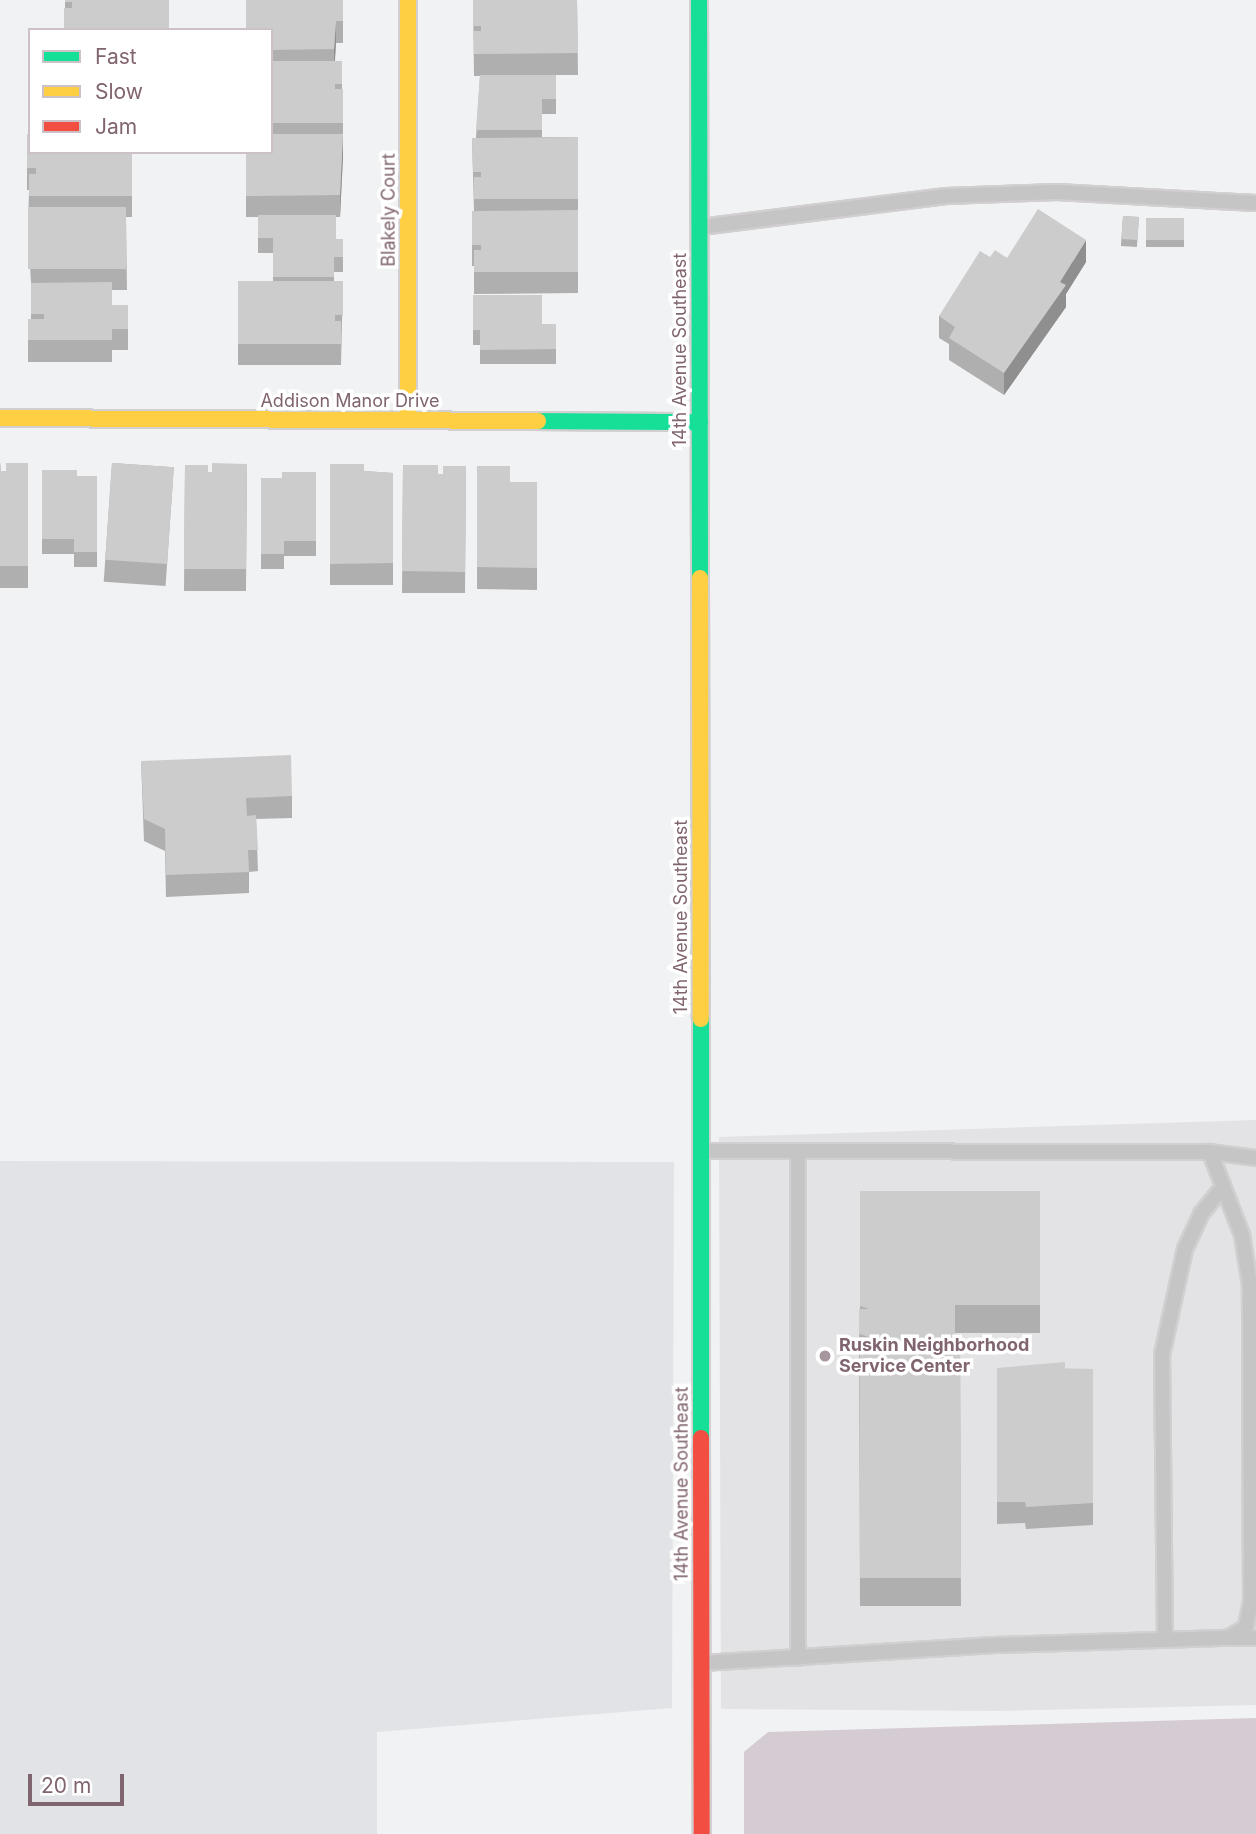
<!DOCTYPE html>
<html>
<head>
<meta charset="utf-8">
<style>
	body { margin:0 }
	#map { position:relative; width:1256px; height:1834px; overflow:hidden; background:#f1f2f3; font-family:Inter,sans-serif }
	div>[style] { position:absolute }
	.built>* { inset:0; background:#e3e2e4 }
	.green>* { inset:0; background:#e1e3e7 }
	.water>* { inset:0; background:#d5cbd2 }
	.roads { filter:drop-shadow(2px 0 #d1cfd0) drop-shadow(-2px 0 #d1cfd0) drop-shadow(0 2px #d1cfd0) drop-shadow(0 -2px #d1cfd0) }
	.lane>* { height:14px; margin:-7px; padding:0 7px; transform-origin:7px; border-radius:7px; background:#c6c5c6 }
	.fast>* { height:16px; margin:-8px; padding:0 8px; transform-origin:8px; border-radius:8px; background:#16e098 }
	.slow>* { height:16px; margin:-8px; padding:0 8px; transform-origin:8px; border-radius:8px; background:#ffcf43 }
	.jam>* { height:16px; margin:-8px; padding:0 8px; transform-origin:8px; border-radius:8px; background:#f24e42 }
	.wall>* { inset:0; background:#b0afb0; transform-origin:0 0 }
	.shaded-wall>* { inset:0; background:#908f90 }
	.building>* { inset:0; background:#cdcccd; transform-origin:0 0 }
	.dots>* { width:19px; height:19px; translate:-50% -50%; box-sizing:border-box; border:4px solid #fff; border-radius:50% }
	span { translate:-50% -50%; white-space:nowrap; text-align:center; line-height:1.15; -webkit-text-stroke:7px #fff; paint-order:stroke }
	.street-label { font-size:18px; color:#806470 }
	.poi-label { font-size:18px; color:#806470; font-weight:700 }
	.left { translate:0 -50%; text-align:left }
	.legend { position:absolute; left:28px; top:28px; width:245px; height:126px; box-sizing:border-box; background:#fff; border:2px solid #ccc1c6; margin:0; padding:9px 12px; list-style:none; font-size:21px; color:#806470 }
	.legend li { display:flex; align-items:center; gap:14px; height:35px }
	.legend b { width:35px; border:2px solid #ccc1c6 }
	.scale { position:absolute; left:28px; top:1774px; width:96px; height:32px; box-sizing:border-box; border:4px solid #806470; border-top:0; padding-left:9px; font-size:21px; line-height:24px; white-space:nowrap; color:#806470; -webkit-text-stroke:5px #fff; paint-order:stroke }
</style>
</head>
<body>
<div id="map">
	<div class="built">
		<div style="clip-path:polygon(1256px 1120px,1256px 1705px,999px 1711px,721px 1709px,719px 1137px)"></div>
	</div>
	<div class="green">
		<div style="clip-path:polygon(0 1161px,674px 1162px,672px 1708px,377px 1732px,377px 1834px,0 1834px)"></div>
	</div>
	<div class="water">
		<div style="clip-path:polygon(1256px 1718px,1256px 1834px,744px 1834px,744px 1752px,768px 1732px)"></div>
	</div>
	<div class="roads">
		<div class="lane">
			<div style="left:701px;top:227px;width:247px;rotate:-7.2deg"></div>
			<div style="left:946px;top:196px;width:111px;rotate:-2.1deg"></div>
			<div style="left:1057px;top:192px;width:199px;rotate:3.2deg"></div>
			<div style="left:1210px;top:1152px;width:46px;rotate:7.4deg"></div>
			<div style="left:1229px;top:1638px;width:27px"></div>
			<div style="left:1165px;top:1640px;width:285px;rotate:-90.6deg"></div>
			<div style="left:1162px;top:1355px;width:108px;rotate:-77.8deg"></div>
			<div style="left:1185px;top:1249px;width:38px;rotate:-65deg"></div>
			<div style="left:1201px;top:1214px;width:35px;rotate:-51deg"></div>
			<div style="left:798px;top:1658px;width:507px;rotate:-90deg"></div>
			<div style="left:702px;top:1663px;width:298px;rotate:-3.5deg"></div>
			<div style="left:999px;top:1645px;width:229px;rotate:-1.8deg"></div>
			<div style="left:1228px;top:1638px;width:21px;rotate:-31deg"></div>
			<div style="left:1246px;top:1627px;width:25px;rotate:-79deg"></div>
			<div style="left:1251px;top:1602px;width:317px;rotate:-90.2deg"></div>
			<div style="left:1250px;top:1285px;width:51px;rotate:-99.1deg"></div>
			<div style="left:1242px;top:1235px;width:89px;rotate:-111.1deg"></div>
			<div style="left:1210px;top:1152px;width:508px;rotate:-179.89deg"></div>
		</div>
		<div class="fast">
			<div style="left:699px;top:0;width:578px;rotate:89.9deg"></div>
			<div style="left:538px;top:421px;width:162px;rotate:0.4deg"></div>
			<div style="left:701px;top:1019px;width:419px;rotate:90deg"></div>
		</div>
		<div class="slow">
			<div style="left:408px;top:0;width:420px;rotate:90deg"></div>
			<div style="left:0;top:418px;width:538px;rotate:0.32deg"></div>
			<div style="left:700px;top:578px;width:441px;rotate:89.9deg"></div>
		</div>
		<div class="jam">
			<div style="left:701px;top:1438px;width:396px;rotate:89.9deg"></div>
		</div>
	</div>
	<div class="wall">
		<div style="clip-path:polygon(65px 0,169px 30px,65px 8px)"></div>
		<div style="clip-path:polygon(343px 0,343px 43px,336px 43px,335px 61px,342px 61px,342px 89px,343px 89px,343px 156px,340px 217px,336px 217px,336px 239px,343px 239px,343px 272px,334px 272px,334px 281px,343px 281px,341px 365px,238px 365px,238px 281px,273px 281px,273px 253px,258px 253px,258px 217px,246px 217px,246px 152px,271px 152px,271px 30px)"></div>
		<div style="clip-path:polygon(473px 0,577px 0,578px 75px,556px 75px,556px 114px,542px 114px,542px 137px,578px 137px,578px 293px,474px 294px,474px 266px,472px 266px,472px 211px,474px 211px,472px 138px,476px 138px,480px 76px,474px 76px)"></div>
		<div style="left:28px;top:62px;width:2px;height:44px"></div>
		<div style="clip-path:polygon(27px 134px,132px 152px,132px 217px,126px 217px,127px 290px,112px 290px,112px 305px,128px 305px,128px 350px,112px 350px,112px 362px,28px 362px,28px 319px,31px 319px,31px 283px,28px 229px,29px 190px,27px 190px)"></div>
		<div style="left:1123px;top:216px;width:16px;height:30px;rotate:4deg"></div>
		<div style="left:1146px;top:218px;width:38px;height:29px"></div>
		<div style="clip-path:polygon(990px 257px,1086px 262px,1066px 294px,1066px 307px,1004px 395px,949px 360px,949px 344px,939px 338px,939px 316px)"></div>
		<div style="clip-path:polygon(473px 295px,542px 324px,556px 324px,556px 364px,480px 364px,480px 345px,473px 345px)"></div>
		<div style="clip-path:polygon(0 462px,1px 471px,6px 471px,28px 463px,28px 588px,0 588px)"></div>
		<div style="left:112px;top:463px;width:62px;height:119px;rotate:4deg"></div>
		<div style="clip-path:polygon(247px 464px,246px 591px,184px 591px,185px 465px,208px 472px,212px 472px)"></div>
		<div style="clip-path:polygon(330px 464px,364px 471px,393px 473px,393px 585px,330px 585px)"></div>
		<div style="clip-path:polygon(403px 465px,438px 474px,443px 474px,466px 466px,465px 593px,402px 593px)"></div>
		<div style="clip-path:polygon(477px 466px,510px 482px,537px 482px,537px 590px,477px 589px)"></div>
		<div style="clip-path:polygon(42px 470px,77px 476px,97px 476px,97px 567px,74px 567px,74px 554px,42px 554px)"></div>
		<div style="clip-path:polygon(316px 472px,316px 556px,284px 556px,284px 569px,261px 569px,261px 478px,282px 478px)"></div>
		<div style="clip-path:polygon(141px 761px,292px 796px,292px 818px,256px 819px,258px 871px,249px 872px,249px 893px,166px 897px,165px 851px,144px 841px)"></div>
		<div style="clip-path:polygon(860px 1191px,1040px 1191px,1040px 1333px,955px 1333px,955px 1334px,960px 1334px,961px 1606px,860px 1606px,859px 1309px,860px 1309px)"></div>
		<div style="clip-path:polygon(997px 1368px,1093px 1369px,1093px 1525px,1026px 1529px,1025px 1523px,997px 1524px)"></div>
	</div>
	<div class="shaded-wall">
		<div style="clip-path:polygon(336px 21px,336px 43px,334px 71px,334px 49px)"></div>
		<div style="clip-path:polygon(343px 134px,343px 156px,340px 217px,340px 195px)"></div>
		<div style="clip-path:polygon(1086px 240px,1086px 262px,1066px 294px,1066px 307px,1004px 395px,1004px 373px)"></div>
	</div>
	<div class="building">
		<div style="clip-path:polygon(65px 0,169px 0,169px 30px,64px 30px,64px 8px,72px 8px,72px 2px,65px 2px)"></div>
		<div style="clip-path:polygon(246px 0,343px 0,343px 21px,336px 21px,334px 49px,271px 50px,271px 30px,246px 30px)"></div>
		<div style="clip-path:polygon(473px 0,577px 0,578px 53px,474px 54px,474px 31px,481px 31px,481px 26px,473px 26px)"></div>
		<div style="clip-path:polygon(271px 61px,342px 61px,342px 84px,335px 84px,335px 89px,343px 89px,343px 123px,271px 123px)"></div>
		<div style="left:28px;top:62px;width:2px;height:22px"></div>
		<div style="clip-path:polygon(480px 75px,556px 75px,556px 99px,542px 99px,542px 130px,476px 130px)"></div>
		<div style="clip-path:polygon(27px 134px,30px 134px,30px 152px,132px 152px,132px 196px,29px 196px,29px 174px,36px 174px,36px 168px,27px 168px)"></div>
		<div style="clip-path:polygon(271px 134px,343px 134px,340px 195px,246px 196px,246px 152px,271px 152px)"></div>
		<div style="clip-path:polygon(578px 137px,578px 199px,474px 199px,474px 177px,481px 177px,481px 172px,473px 172px,472px 138px)"></div>
		<div style="left:28px;top:207px;width:98px;height:62px"></div>
		<div style="clip-path:polygon(1038px 209px,1086px 240px,1060px 282px,1066px 285px,1004px 373px,949px 338px,955px 327px,939px 316px,980px 251px,990px 257px,995px 250px,1007px 258px)"></div>
		<div style="clip-path:polygon(578px 210px,578px 272px,474px 272px,474px 250px,481px 250px,481px 245px,472px 245px,472px 211px)"></div>
		<div style="clip-path:polygon(258px 215px,336px 215px,336px 239px,343px 239px,343px 257px,334px 257px,334px 277px,273px 277px,273px 238px,258px 238px)"></div>
		<div style="left:1123px;top:216px;width:16px;height:23px;rotate:4deg"></div>
		<div style="left:1146px;top:218px;width:38px;height:22px"></div>
		<div style="clip-path:polygon(238px 281px,343px 281px,343px 315px,335px 315px,335px 321px,341px 321px,341px 344px,238px 344px)"></div>
		<div style="clip-path:polygon(112px 282px,112px 305px,128px 305px,128px 329px,112px 329px,112px 340px,28px 340px,28px 319px,44px 319px,44px 314px,31px 314px,31px 283px)"></div>
		<div style="clip-path:polygon(473px 295px,542px 295px,542px 324px,556px 324px,556px 349px,480px 350px,480px 330px,473px 330px)"></div>
		<div style="clip-path:polygon(0 462px,1px 471px,6px 471px,6px 463px,28px 463px,28px 566px,0 566px)"></div>
		<div style="left:112px;top:463px;width:62px;height:97px;rotate:4deg"></div>
		<div style="clip-path:polygon(212px 463px,247px 464px,246px 569px,184px 569px,185px 465px,208px 465px,208px 472px,212px 472px)"></div>
		<div style="clip-path:polygon(330px 464px,364px 464px,364px 471px,393px 473px,393px 563px,330px 564px)"></div>
		<div style="clip-path:polygon(403px 465px,438px 465px,438px 474px,443px 474px,443px 466px,466px 466px,465px 572px,402px 571px)"></div>
		<div style="clip-path:polygon(477px 466px,510px 466px,510px 482px,537px 482px,537px 568px,477px 567px)"></div>
		<div style="clip-path:polygon(42px 470px,77px 470px,77px 476px,97px 476px,97px 552px,74px 552px,74px 539px,42px 539px)"></div>
		<div style="clip-path:polygon(282px 472px,316px 472px,316px 541px,284px 541px,284px 554px,261px 554px,261px 478px,282px 478px)"></div>
		<div style="clip-path:polygon(291px 755px,292px 796px,246px 798px,247px 816px,256px 815px,258px 850px,248px 850px,249px 872px,166px 875px,165px 829px,144px 819px,141px 761px)"></div>
		<div style="clip-path:polygon(860px 1191px,1040px 1191px,1040px 1305px,955px 1305px,955px 1334px,960px 1334px,961px 1578px,860px 1578px,860px 1337px,869px 1337px,859px 1334px,859px 1309px,869px 1309px,860px 1306px)"></div>
		<div style="clip-path:polygon(1065px 1362px,1065px 1369px,1093px 1369px,1093px 1503px,1026px 1507px,1025px 1502px,997px 1502px,997px 1368px)"></div>
	</div>
	<div class="dots">
		<div style="left:825px;top:1356px;background:#a8969e"></div>
	</div>
	<div class="street-label">
		<span style="left:389px;top:210px;rotate:-90deg">Blakely Court</span>
		<span style="left:680px;top:350px;rotate:-90deg">14th Avenue Southeast</span>
		<span style="left:350px;top:401px">Addison Manor Drive</span>
		<span style="left:681px;top:917px;rotate:-90deg">14th Avenue Southeast</span>
		<span style="left:682px;top:1484px;rotate:-90deg">14th Avenue Southeast</span>
	</div>
	<div class="poi-label">
		<span class="left" style="left:839px;top:1356px">Ruskin Neighborhood<br>Service Center</span>
	</div>
	<ul class="legend">
	<li><b style="height:9px;background:#16e098"></b>Fast</li>
	<li><b style="height:9px;background:#ffcf43"></b>Slow</li>
	<li><b style="height:9px;background:#f24e42"></b>Jam</li>
	</ul>
	<div class="scale">20 m</div>
</div>
</body>
</html>
